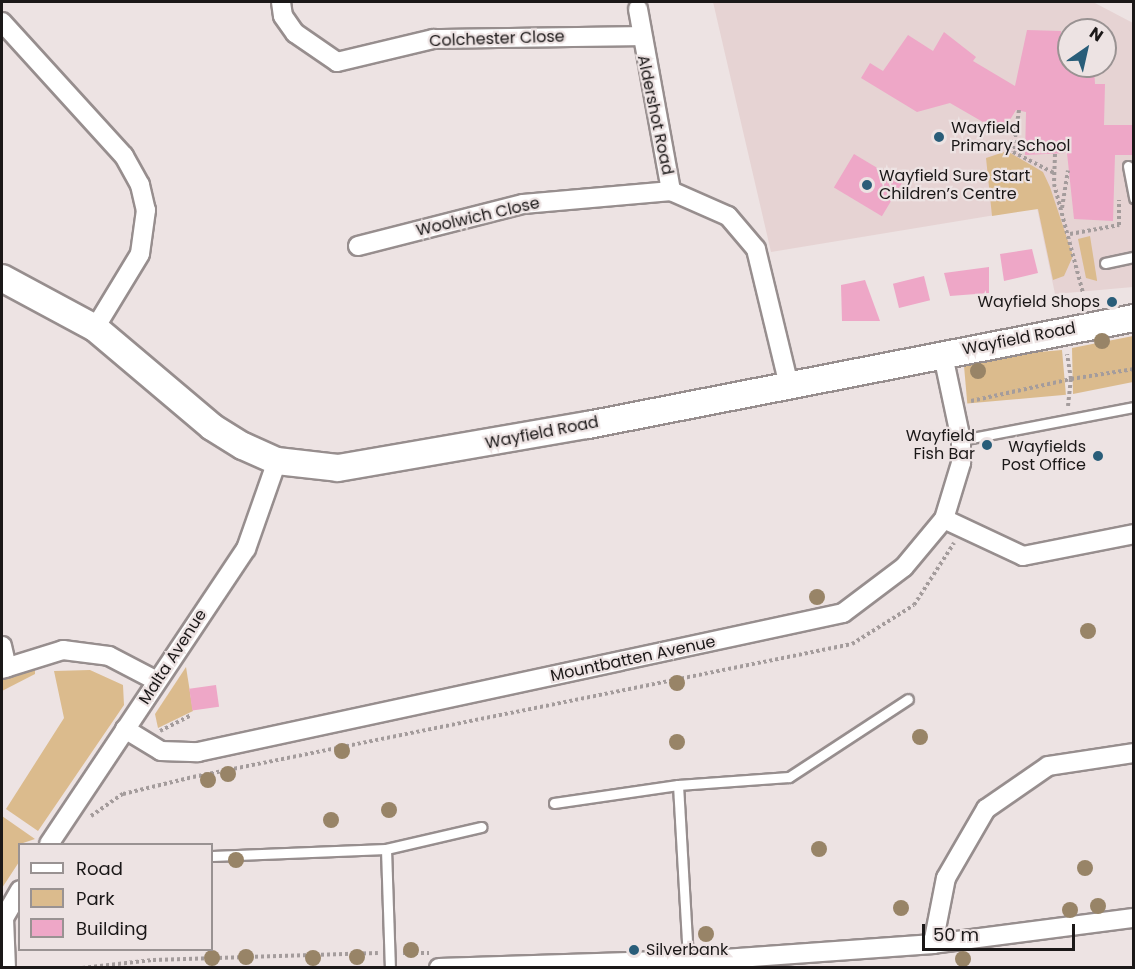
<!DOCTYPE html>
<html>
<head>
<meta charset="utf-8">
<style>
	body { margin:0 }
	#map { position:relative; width:1135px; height:969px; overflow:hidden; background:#ede3e3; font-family:Poppins,sans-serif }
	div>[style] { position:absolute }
	.built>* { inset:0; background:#e6d3d3 }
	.green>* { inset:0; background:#dbbb8d; transform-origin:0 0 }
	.building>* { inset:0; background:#eea7c7; transform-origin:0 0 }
	.path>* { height:4px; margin-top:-2px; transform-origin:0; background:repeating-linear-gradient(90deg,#a49c9c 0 3px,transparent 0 6px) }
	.roads { filter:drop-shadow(2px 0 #978e8e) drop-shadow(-2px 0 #978e8e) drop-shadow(0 2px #978e8e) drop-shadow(0 -2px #978e8e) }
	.lane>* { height:9px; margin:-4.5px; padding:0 4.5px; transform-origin:4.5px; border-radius:4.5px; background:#fff }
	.street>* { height:18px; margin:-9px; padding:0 9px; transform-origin:9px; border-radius:9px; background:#fff }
	.secondary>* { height:26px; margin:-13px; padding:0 13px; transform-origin:13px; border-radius:13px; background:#fff }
	.trees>* { width:16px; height:16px; margin:-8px; border-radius:50%; background:#988467 }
	.dots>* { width:16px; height:16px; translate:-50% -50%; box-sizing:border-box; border:3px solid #ede3e3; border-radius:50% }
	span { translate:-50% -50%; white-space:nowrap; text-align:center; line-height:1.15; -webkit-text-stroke:4.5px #ede3e3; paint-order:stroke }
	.street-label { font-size:16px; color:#1b1818 }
	.poi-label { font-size:16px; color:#1b1818 }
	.left { translate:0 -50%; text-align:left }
	.right { translate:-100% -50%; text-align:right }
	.frame { position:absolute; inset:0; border:3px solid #1b1818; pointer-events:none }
	.legend { position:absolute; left:18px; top:843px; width:195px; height:108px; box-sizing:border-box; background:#ede3e3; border:2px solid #999292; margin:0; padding:8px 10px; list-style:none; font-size:18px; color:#1b1818 }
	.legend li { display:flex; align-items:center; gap:12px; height:30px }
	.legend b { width:30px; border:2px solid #999292 }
	.north { position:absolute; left:1057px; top:18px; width:60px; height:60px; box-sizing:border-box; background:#ede3e3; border:2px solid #999292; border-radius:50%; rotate:34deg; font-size:16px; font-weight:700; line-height:24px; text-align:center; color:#1b1818 }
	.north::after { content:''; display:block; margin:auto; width:21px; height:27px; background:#295d79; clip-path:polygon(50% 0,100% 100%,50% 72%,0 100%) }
	.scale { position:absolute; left:922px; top:924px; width:153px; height:27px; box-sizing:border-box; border:3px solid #1b1818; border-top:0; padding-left:8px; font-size:18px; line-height:21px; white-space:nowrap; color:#1b1818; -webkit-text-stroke:4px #ede3e3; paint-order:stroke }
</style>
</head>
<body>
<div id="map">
	<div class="built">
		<div style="clip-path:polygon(evenodd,713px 2px,1093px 2px,1133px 23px,1133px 287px,1055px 294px,1037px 208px,771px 252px,713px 2px,1069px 30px,1105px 30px,1105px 66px,1069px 66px,1069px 30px)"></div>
	</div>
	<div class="green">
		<div style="clip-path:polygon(1007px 151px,1043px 172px,1050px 187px,1073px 256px,1064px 276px,1053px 280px,1038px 209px,992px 216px,986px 158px)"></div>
		<div style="clip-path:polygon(1090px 236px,1097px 280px,1097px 281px,1086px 278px,1078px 239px)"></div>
		<div style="clip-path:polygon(1133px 336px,1133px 382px,1073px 394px,1072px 348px)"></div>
		<div style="left:1062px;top:350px;width:45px;height:99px;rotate:85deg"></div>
		<div style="clip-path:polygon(186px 667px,193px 711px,158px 728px,155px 714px)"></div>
		<div style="clip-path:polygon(35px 668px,35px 674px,2px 691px,2px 678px)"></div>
		<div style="clip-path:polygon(90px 670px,123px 685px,124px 705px,38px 831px,6px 809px,64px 718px,54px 671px)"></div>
		<div style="clip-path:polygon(2px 816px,35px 839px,20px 844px,19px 862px,2px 888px)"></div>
	</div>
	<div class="building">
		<div style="clip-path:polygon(1027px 30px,1061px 31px,1061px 39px,1069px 39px,1069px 66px,1094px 67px,1095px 84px,1105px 84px,1104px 125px,1134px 125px,1134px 155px,1115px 155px,1113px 221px,1074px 219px,1067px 153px,1025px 155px,1026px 112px,1016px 110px,1002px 133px,950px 103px,917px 112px,861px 78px,870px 63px,883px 71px,908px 35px,933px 51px,944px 32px,976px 57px,973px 61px,1015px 86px)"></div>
		<div style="left:854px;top:154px;width:56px;height:39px;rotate:31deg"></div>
		<div style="clip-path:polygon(1032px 249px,1038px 273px,1004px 281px,1000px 254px)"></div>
		<div style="clip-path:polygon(989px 267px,989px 293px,950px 296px,944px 273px)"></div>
		<div style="left:924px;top:276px;width:25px;height:32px;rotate:76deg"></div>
		<div style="clip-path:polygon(865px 280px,880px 321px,842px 321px,841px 285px)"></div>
		<div style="left:216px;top:685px;width:22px;height:27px;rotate:82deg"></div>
	</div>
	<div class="path">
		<div style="left:1019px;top:110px;width:42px;rotate:98.1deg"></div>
		<div style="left:1013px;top:152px;width:46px;rotate:27.1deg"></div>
		<div style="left:1055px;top:154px;width:30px;rotate:92deg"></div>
		<div style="left:1054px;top:184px;width:113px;rotate:75.1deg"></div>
		<div style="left:1062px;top:208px;width:38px;rotate:-81deg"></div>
		<div style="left:1070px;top:234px;width:50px;rotate:-10.4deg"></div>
		<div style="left:1119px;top:225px;width:25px;rotate:-90deg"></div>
		<div style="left:971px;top:401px;width:102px;rotate:-12.4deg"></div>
		<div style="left:1071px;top:379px;width:25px;rotate:-99deg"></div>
		<div style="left:1068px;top:406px;width:27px;rotate:-84deg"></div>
		<div style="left:1071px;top:379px;width:64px;rotate:-9deg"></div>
		<div style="left:160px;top:731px;width:35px;rotate:-27deg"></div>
		<div style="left:91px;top:816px;width:39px;rotate:-35deg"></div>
		<div style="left:123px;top:794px;width:72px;rotate:-13.7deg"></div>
		<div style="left:193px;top:777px;width:672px;rotate:-11.41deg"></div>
		<div style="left:852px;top:644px;width:73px;rotate:-32.2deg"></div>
		<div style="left:914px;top:605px;width:74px;rotate:-57.2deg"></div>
		<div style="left:403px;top:953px;width:26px"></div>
		<div style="left:82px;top:968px;width:71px;rotate:-6.4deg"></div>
		<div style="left:153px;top:960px;width:225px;rotate:-1.8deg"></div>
	</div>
	<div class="roads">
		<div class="lane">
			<div style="left:1128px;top:166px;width:33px;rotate:79deg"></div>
			<div style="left:1105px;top:263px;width:30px;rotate:-12deg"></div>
			<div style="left:961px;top:440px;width:176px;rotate:-10.8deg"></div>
			<div style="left:678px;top:785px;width:176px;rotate:86.7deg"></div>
			<div style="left:554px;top:803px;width:125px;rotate:-8.3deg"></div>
			<div style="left:678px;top:785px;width:111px;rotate:-4.1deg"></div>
			<div style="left:789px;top:777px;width:142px;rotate:-33.2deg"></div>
			<div style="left:386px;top:849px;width:119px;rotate:88.1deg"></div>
			<div style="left:212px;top:856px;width:174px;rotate:-2.3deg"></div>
			<div style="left:386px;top:849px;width:98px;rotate:-13deg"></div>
		</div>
		<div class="street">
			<div style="left:281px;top:2px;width:14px;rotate:82deg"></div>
			<div style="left:283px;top:16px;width:21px;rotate:55deg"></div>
			<div style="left:295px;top:33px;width:51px;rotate:34.6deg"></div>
			<div style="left:337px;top:62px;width:99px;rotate:-13.5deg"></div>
			<div style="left:433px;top:39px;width:205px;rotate:-0.8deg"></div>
			<div style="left:638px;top:9px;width:185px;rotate:79.7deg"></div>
			<div style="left:671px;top:191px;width:62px;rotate:23.7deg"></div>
			<div style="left:728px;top:216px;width:43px;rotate:49.7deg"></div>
			<div style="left:756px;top:249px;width:140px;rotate:76.4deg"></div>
			<div style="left:2px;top:22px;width:181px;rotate:47.7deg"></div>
			<div style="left:124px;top:156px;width:33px;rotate:61deg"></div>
			<div style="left:140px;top:185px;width:26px;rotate:77deg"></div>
			<div style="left:146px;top:210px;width:44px;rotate:97.8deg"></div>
			<div style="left:140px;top:254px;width:87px;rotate:121.3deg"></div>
			<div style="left:358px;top:246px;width:170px;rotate:-14.3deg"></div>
			<div style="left:523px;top:204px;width:149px;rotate:-5deg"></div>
			<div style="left:944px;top:519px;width:87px;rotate:25.1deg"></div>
			<div style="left:1023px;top:556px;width:113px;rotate:-11.2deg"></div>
			<div style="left:2px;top:646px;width:22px;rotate:77deg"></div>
			<div style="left:2px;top:669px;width:64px;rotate:-17.3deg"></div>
			<div style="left:63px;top:650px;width:46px;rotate:7.4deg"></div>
			<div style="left:109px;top:656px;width:54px;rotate:27.5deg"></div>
			<div style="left:125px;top:729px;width:42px;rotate:31.4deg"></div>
			<div style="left:161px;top:751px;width:37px;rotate:2deg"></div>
			<div style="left:198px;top:752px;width:660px;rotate:-12.16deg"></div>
			<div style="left:843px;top:613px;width:76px;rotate:-37deg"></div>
			<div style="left:904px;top:567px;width:62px;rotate:-50.2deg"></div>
			<div style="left:944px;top:519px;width:59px;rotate:-73.1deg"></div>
			<div style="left:961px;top:463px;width:23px;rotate:-90deg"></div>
			<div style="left:961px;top:440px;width:87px;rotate:-102deg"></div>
			<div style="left:49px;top:844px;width:355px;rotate:-56.3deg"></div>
			<div style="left:246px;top:549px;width:93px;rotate:-70.6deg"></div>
			<div style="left:933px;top:944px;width:67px;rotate:-78.9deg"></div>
			<div style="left:946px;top:878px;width:80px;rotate:-59.9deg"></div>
			<div style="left:986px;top:809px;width:75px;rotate:-34.7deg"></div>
			<div style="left:1048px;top:766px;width:87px;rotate:-8.6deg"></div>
			<div style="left:6px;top:968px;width:50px;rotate:-92.3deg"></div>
			<div style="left:4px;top:918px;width:32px;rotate:-60deg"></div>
			<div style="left:439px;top:968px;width:285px;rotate:-1.8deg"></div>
			<div style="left:724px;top:959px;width:210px;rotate:-4.1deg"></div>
			<div style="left:933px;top:944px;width:203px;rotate:-7.4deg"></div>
		</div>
		<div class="secondary">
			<div style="left:2px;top:278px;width:106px;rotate:28.3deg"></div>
			<div style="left:95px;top:328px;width:153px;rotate:40.2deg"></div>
			<div style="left:212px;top:427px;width:36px;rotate:32deg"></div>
			<div style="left:243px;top:446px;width:37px;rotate:24deg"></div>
			<div style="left:277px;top:461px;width:61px;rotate:6.5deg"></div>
			<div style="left:338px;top:468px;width:254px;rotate:-9.8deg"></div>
			<div style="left:588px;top:425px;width:556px;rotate:-11.09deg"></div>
		</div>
	</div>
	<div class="trees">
		<div style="left:1102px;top:341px"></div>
		<div style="left:978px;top:371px"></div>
		<div style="left:817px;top:597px"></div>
		<div style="left:1088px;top:631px"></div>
		<div style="left:677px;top:683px"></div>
		<div style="left:920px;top:737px"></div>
		<div style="left:677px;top:742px"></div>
		<div style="left:342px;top:751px"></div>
		<div style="left:228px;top:774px"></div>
		<div style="left:208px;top:780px"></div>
		<div style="left:389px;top:810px"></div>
		<div style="left:331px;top:820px"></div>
		<div style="left:819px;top:849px"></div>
		<div style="left:236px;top:860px"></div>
		<div style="left:1085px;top:868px"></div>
		<div style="left:1098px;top:906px"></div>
		<div style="left:901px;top:908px"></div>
		<div style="left:1070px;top:910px"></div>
		<div style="left:706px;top:934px"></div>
		<div style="left:411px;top:950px"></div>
		<div style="left:246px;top:957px"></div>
		<div style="left:357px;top:957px"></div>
		<div style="left:212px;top:958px"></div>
		<div style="left:313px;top:958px"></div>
		<div style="left:963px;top:959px"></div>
	</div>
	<div class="dots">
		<div style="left:939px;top:137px;background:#295d79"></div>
		<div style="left:867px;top:185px;background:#295d79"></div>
		<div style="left:1112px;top:302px;background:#295d79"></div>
		<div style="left:987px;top:445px;background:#295d79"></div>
		<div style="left:1098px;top:456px;background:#295d79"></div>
		<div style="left:634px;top:950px;background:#295d79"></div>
	</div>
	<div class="street-label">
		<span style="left:497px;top:39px;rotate:-2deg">Colchester Close</span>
		<span style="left:655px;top:115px;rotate:78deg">Aldershot Road</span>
		<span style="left:478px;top:217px;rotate:-13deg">Woolwich Close</span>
		<span style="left:1019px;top:339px;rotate:-11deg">Wayfield Road</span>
		<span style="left:542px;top:433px;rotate:-11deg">Wayfield Road</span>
		<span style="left:173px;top:657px;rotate:-57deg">Malta Avenue</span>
		<span style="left:633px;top:659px;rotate:-12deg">Mountbatten Avenue</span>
	</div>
	<div class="poi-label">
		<span class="left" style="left:951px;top:137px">Wayfield<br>Primary School</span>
		<span class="left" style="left:879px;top:185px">Wayfield Sure Start<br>Children’s Centre</span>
		<span class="right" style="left:1100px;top:302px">Wayfield Shops</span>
		<span class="right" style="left:975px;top:445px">Wayfield<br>Fish Bar</span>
		<span class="right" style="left:1086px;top:456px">Wayfields<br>Post Office</span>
		<span class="left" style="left:646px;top:950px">Silverbank</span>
	</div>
	<div class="frame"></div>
	<ul class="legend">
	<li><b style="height:8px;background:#fff"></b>Road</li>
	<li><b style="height:16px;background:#dbbb8d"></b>Park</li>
	<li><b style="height:16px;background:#eea7c7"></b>Building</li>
	</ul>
	<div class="north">N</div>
	<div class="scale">50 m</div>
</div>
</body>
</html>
